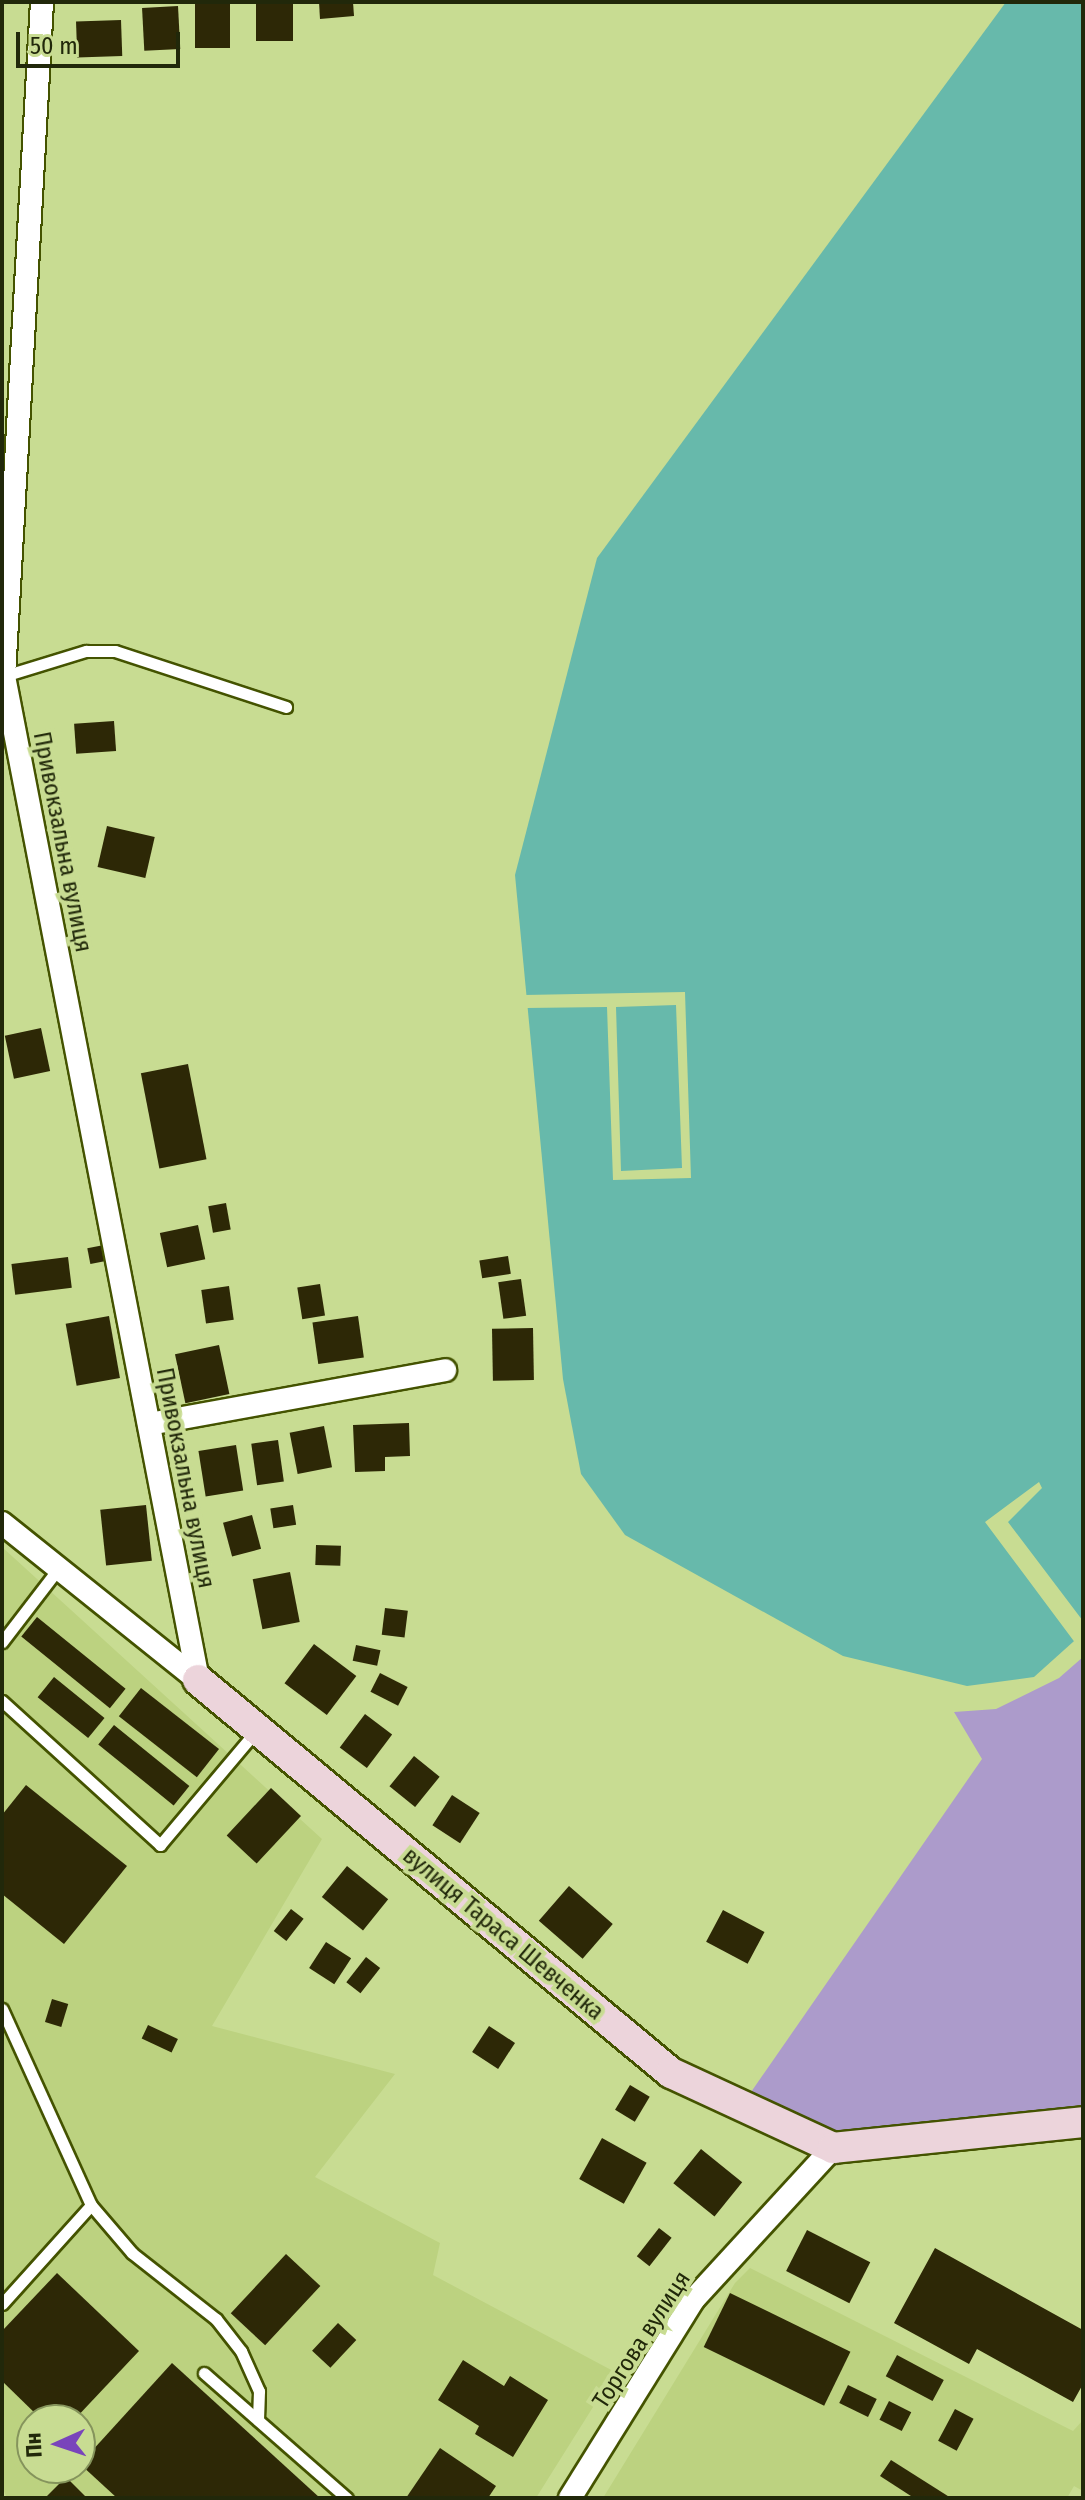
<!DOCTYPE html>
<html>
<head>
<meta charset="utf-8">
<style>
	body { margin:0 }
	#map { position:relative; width:1085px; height:2500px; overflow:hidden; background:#c8dc92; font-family:"Fira Sans Condensed",sans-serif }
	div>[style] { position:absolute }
	.built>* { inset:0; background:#bcd280 }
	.green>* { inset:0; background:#ac9bcb }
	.water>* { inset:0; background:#67b9ab }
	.pier>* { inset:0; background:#c8dc92 }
	.building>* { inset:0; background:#2d2806; transform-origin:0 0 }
	.roads { filter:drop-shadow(2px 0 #445300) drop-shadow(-2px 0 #445300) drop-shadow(0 2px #445300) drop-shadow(0 -2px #445300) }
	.lane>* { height:11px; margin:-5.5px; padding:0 5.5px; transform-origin:5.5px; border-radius:5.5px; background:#fff }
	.street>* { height:22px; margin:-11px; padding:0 11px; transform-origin:11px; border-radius:11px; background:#fff }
	.secondary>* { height:30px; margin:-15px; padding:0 15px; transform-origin:15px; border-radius:15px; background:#ecd4db }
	span { translate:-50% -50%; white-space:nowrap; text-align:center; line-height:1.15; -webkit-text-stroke:8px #c8dc92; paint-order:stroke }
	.street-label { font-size:24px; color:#21280a }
	.frame { position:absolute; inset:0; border:4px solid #21280a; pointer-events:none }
	.north { position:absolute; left:16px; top:2404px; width:80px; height:80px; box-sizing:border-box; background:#c8dc92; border:2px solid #85945c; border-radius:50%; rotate:267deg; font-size:22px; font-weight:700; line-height:32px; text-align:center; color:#21280a }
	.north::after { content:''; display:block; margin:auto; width:28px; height:36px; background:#7944bb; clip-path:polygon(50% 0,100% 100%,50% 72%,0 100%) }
	.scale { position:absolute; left:16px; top:32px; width:164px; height:36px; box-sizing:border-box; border:4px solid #21280a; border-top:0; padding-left:10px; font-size:24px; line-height:28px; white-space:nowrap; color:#21280a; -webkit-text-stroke:6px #c8dc92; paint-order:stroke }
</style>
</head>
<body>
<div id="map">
	<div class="built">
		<div style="clip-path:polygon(evenodd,2px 1547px,322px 1839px,212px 2026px,395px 2074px,315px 2177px,440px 2243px,433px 2275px,615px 2372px,536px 2498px,7px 2498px,2px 2487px,2px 1547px,32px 2420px,80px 2420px,80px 2468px,32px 2468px,32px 2420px)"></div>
		<div style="clip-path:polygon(750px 2268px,1073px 2431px,1083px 2420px,1083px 2491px,1074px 2486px,1067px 2498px,603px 2498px,735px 2283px)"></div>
	</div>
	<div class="green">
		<div style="clip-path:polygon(1083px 1657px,1083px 2108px,838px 2134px,749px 2095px,982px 1759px,954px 1712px,996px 1709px,1059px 1678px)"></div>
	</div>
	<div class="water">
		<div style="clip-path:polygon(1006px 2px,1083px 2px,1083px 1633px,1034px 1677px,967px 1686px,843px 1656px,625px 1535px,581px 1474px,563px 1379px,515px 875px,597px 558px)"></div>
	</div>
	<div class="pier">
		<div style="clip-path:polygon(evenodd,685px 992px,691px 1178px,613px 1180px,607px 1007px,526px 1008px,524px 995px,685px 992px,676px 1005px,682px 1168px,621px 1171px,616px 1007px,676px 1005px)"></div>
		<div style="clip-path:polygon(1039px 1482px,1042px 1488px,1008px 1522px,1083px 1621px,1083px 1638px,1076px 1644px,985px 1522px)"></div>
	</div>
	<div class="building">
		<div style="left:195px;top:2px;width:35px;height:46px"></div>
		<div style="left:256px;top:2px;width:37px;height:39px"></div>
		<div style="clip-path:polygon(319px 2px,353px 2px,354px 16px,320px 19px)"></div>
		<div style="left:178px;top:6px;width:43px;height:36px;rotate:87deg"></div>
		<div style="left:121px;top:20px;width:36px;height:45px;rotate:88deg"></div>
		<div style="left:114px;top:721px;width:30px;height:40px;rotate:86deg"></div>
		<div style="left:107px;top:826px;width:49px;height:42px;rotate:13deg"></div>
		<div style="left:41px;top:1028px;width:44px;height:37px;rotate:78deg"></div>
		<div style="left:188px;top:1064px;width:97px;height:48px;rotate:79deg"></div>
		<div style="left:226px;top:1203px;width:27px;height:18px;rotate:80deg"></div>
		<div style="left:198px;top:1225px;width:35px;height:39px;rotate:78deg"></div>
		<div style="left:104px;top:1245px;width:16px;height:17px;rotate:79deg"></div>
		<div style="left:508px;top:1256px;width:18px;height:29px;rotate:81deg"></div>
		<div style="left:68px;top:1257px;width:31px;height:57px;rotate:83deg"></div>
		<div style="left:521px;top:1279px;width:37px;height:23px;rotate:82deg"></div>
		<div style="left:320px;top:1284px;width:32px;height:23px;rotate:81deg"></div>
		<div style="left:229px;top:1286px;width:34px;height:28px;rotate:82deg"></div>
		<div style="left:109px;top:1316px;width:63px;height:44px;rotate:80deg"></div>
		<div style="left:358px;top:1316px;width:42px;height:46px;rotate:82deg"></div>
		<div style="left:533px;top:1328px;width:52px;height:41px;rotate:89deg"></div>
		<div style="left:219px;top:1345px;width:50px;height:45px;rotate:78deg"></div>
		<div style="clip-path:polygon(409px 1423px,410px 1456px,385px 1457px,385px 1471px,355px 1472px,353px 1425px)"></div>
		<div style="left:324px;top:1426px;width:42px;height:35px;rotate:79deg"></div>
		<div style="left:278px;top:1440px;width:42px;height:27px;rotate:82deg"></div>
		<div style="left:236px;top:1445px;width:46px;height:38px;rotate:81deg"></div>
		<div style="left:146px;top:1505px;width:56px;height:46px;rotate:84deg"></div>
		<div style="left:293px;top:1505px;width:20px;height:23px;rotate:81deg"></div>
		<div style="left:252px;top:1515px;width:35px;height:30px;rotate:75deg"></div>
		<div style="left:316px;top:1545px;width:25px;height:20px;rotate:2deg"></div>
		<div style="left:290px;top:1572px;width:51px;height:38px;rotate:79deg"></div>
		<div style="left:385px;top:1608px;width:23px;height:27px;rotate:7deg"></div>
		<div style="left:37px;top:1617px;width:114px;height:25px;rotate:39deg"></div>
		<div style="left:314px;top:1644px;width:53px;height:49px;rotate:37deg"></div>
		<div style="left:356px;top:1645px;width:25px;height:16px;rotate:12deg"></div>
		<div style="left:380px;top:1673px;width:31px;height:21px;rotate:27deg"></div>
		<div style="left:54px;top:1677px;width:65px;height:26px;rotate:39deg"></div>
		<div style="left:141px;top:1688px;width:99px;height:36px;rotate:38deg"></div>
		<div style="left:365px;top:1714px;width:34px;height:42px;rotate:37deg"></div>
		<div style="left:114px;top:1725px;width:97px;height:25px;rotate:39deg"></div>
		<div style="left:414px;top:1756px;width:33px;height:39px;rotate:39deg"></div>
		<div style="clip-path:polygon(26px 1785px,127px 1866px,64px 1944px,2px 1894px,2px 1815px)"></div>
		<div style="left:271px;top:1788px;width:41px;height:65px;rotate:43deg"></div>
		<div style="left:452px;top:1795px;width:33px;height:36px;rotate:33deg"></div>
		<div style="left:347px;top:1866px;width:53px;height:40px;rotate:39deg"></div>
		<div style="left:569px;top:1886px;width:58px;height:46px;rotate:41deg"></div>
		<div style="left:291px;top:1909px;width:16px;height:28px;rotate:38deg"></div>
		<div style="left:723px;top:1910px;width:47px;height:36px;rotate:28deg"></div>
		<div style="left:326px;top:1942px;width:30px;height:31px;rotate:33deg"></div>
		<div style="left:366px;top:1957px;width:18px;height:32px;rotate:38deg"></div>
		<div style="left:52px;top:1999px;width:17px;height:24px;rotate:17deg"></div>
		<div style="left:148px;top:2025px;width:33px;height:15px;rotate:25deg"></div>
		<div style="left:489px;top:2026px;width:31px;height:31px;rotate:33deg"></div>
		<div style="left:630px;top:2085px;width:23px;height:29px;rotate:31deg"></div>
		<div style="left:602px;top:2138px;width:51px;height:47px;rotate:29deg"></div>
		<div style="left:701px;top:2149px;width:53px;height:44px;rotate:39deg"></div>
		<div style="left:659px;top:2228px;width:16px;height:36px;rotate:38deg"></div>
		<div style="left:807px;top:2230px;width:71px;height:46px;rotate:27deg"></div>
		<div style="clip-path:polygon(935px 2248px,1083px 2330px,1083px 2384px,1073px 2402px,977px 2349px,969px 2364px,894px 2323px)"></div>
		<div style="left:286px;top:2254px;width:47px;height:81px;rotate:43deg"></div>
		<div style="clip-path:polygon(57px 2273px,139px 2351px,74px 2420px,42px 2420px,2px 2381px,2px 2331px)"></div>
		<div style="left:730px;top:2293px;width:134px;height:60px;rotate:26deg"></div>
		<div style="left:338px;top:2323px;width:25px;height:38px;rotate:43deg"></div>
		<div style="left:897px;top:2355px;width:53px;height:24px;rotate:28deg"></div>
		<div style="clip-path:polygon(463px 2360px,504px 2386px,510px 2376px,548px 2400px,513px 2457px,475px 2434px,479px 2426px,438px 2400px)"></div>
		<div style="clip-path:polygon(172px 2363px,320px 2498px,117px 2498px,80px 2464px)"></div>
		<div style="left:848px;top:2385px;width:32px;height:20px;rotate:26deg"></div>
		<div style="left:889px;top:2401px;width:25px;height:21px;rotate:27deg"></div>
		<div style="left:955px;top:2409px;width:21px;height:36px;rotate:28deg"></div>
		<div style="clip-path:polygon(440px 2448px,496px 2486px,488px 2498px,406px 2498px)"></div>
		<div style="clip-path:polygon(891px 2460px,951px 2498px,914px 2498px,880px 2476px)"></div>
		<div style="clip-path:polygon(66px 2477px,87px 2498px,45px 2498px)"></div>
	</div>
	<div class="roads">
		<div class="lane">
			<div style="left:4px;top:676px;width:86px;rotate:-17deg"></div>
			<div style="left:86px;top:651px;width:29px"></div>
			<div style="left:115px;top:651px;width:180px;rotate:18.1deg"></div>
			<div style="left:2px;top:1642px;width:92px;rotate:-52.5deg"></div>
			<div style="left:2px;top:1701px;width:214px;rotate:42.3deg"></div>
			<div style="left:160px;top:1845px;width:149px;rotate:-49.9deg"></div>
			<div style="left:2px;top:2009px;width:215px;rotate:65.6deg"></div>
			<div style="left:91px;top:2205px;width:63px;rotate:49.5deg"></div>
			<div style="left:132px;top:2253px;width:107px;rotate:38.2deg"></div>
			<div style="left:216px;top:2319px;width:41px;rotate:52deg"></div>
			<div style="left:241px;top:2351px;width:44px;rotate:65.8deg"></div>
			<div style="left:259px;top:2391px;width:29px;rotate:92deg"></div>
			<div style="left:2px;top:2304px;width:133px;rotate:-48deg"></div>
			<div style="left:204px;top:2373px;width:190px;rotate:41.2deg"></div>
		</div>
		<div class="street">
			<div style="left:42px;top:2px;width:675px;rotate:93.23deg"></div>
			<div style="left:4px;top:676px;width:1023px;rotate:79.06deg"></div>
			<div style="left:149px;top:1424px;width:301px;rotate:-10.3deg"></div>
			<div style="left:2px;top:1523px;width:251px;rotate:38.7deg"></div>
			<div style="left:570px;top:2498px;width:234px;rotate:-58.1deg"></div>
			<div style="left:694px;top:2299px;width:205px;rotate:-47.4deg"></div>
		</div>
		<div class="secondary">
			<div style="left:198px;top:1680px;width:615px;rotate:39.72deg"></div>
			<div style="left:671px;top:2073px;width:179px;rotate:24.8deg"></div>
			<div style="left:833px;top:2148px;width:251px;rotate:-5.9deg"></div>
		</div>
	</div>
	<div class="street-label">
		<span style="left:62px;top:842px;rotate:79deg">Привокзальна вулиця</span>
		<span style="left:185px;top:1478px;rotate:79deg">Привокзальна вулиця</span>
		<span style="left:503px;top:1934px;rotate:40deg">вулиця Тараса Шевченка</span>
		<span style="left:642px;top:2340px;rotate:-57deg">Торгова вулиця</span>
	</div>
	<div class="frame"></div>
	<div class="north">Пн</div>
	<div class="scale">50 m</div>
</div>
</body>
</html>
